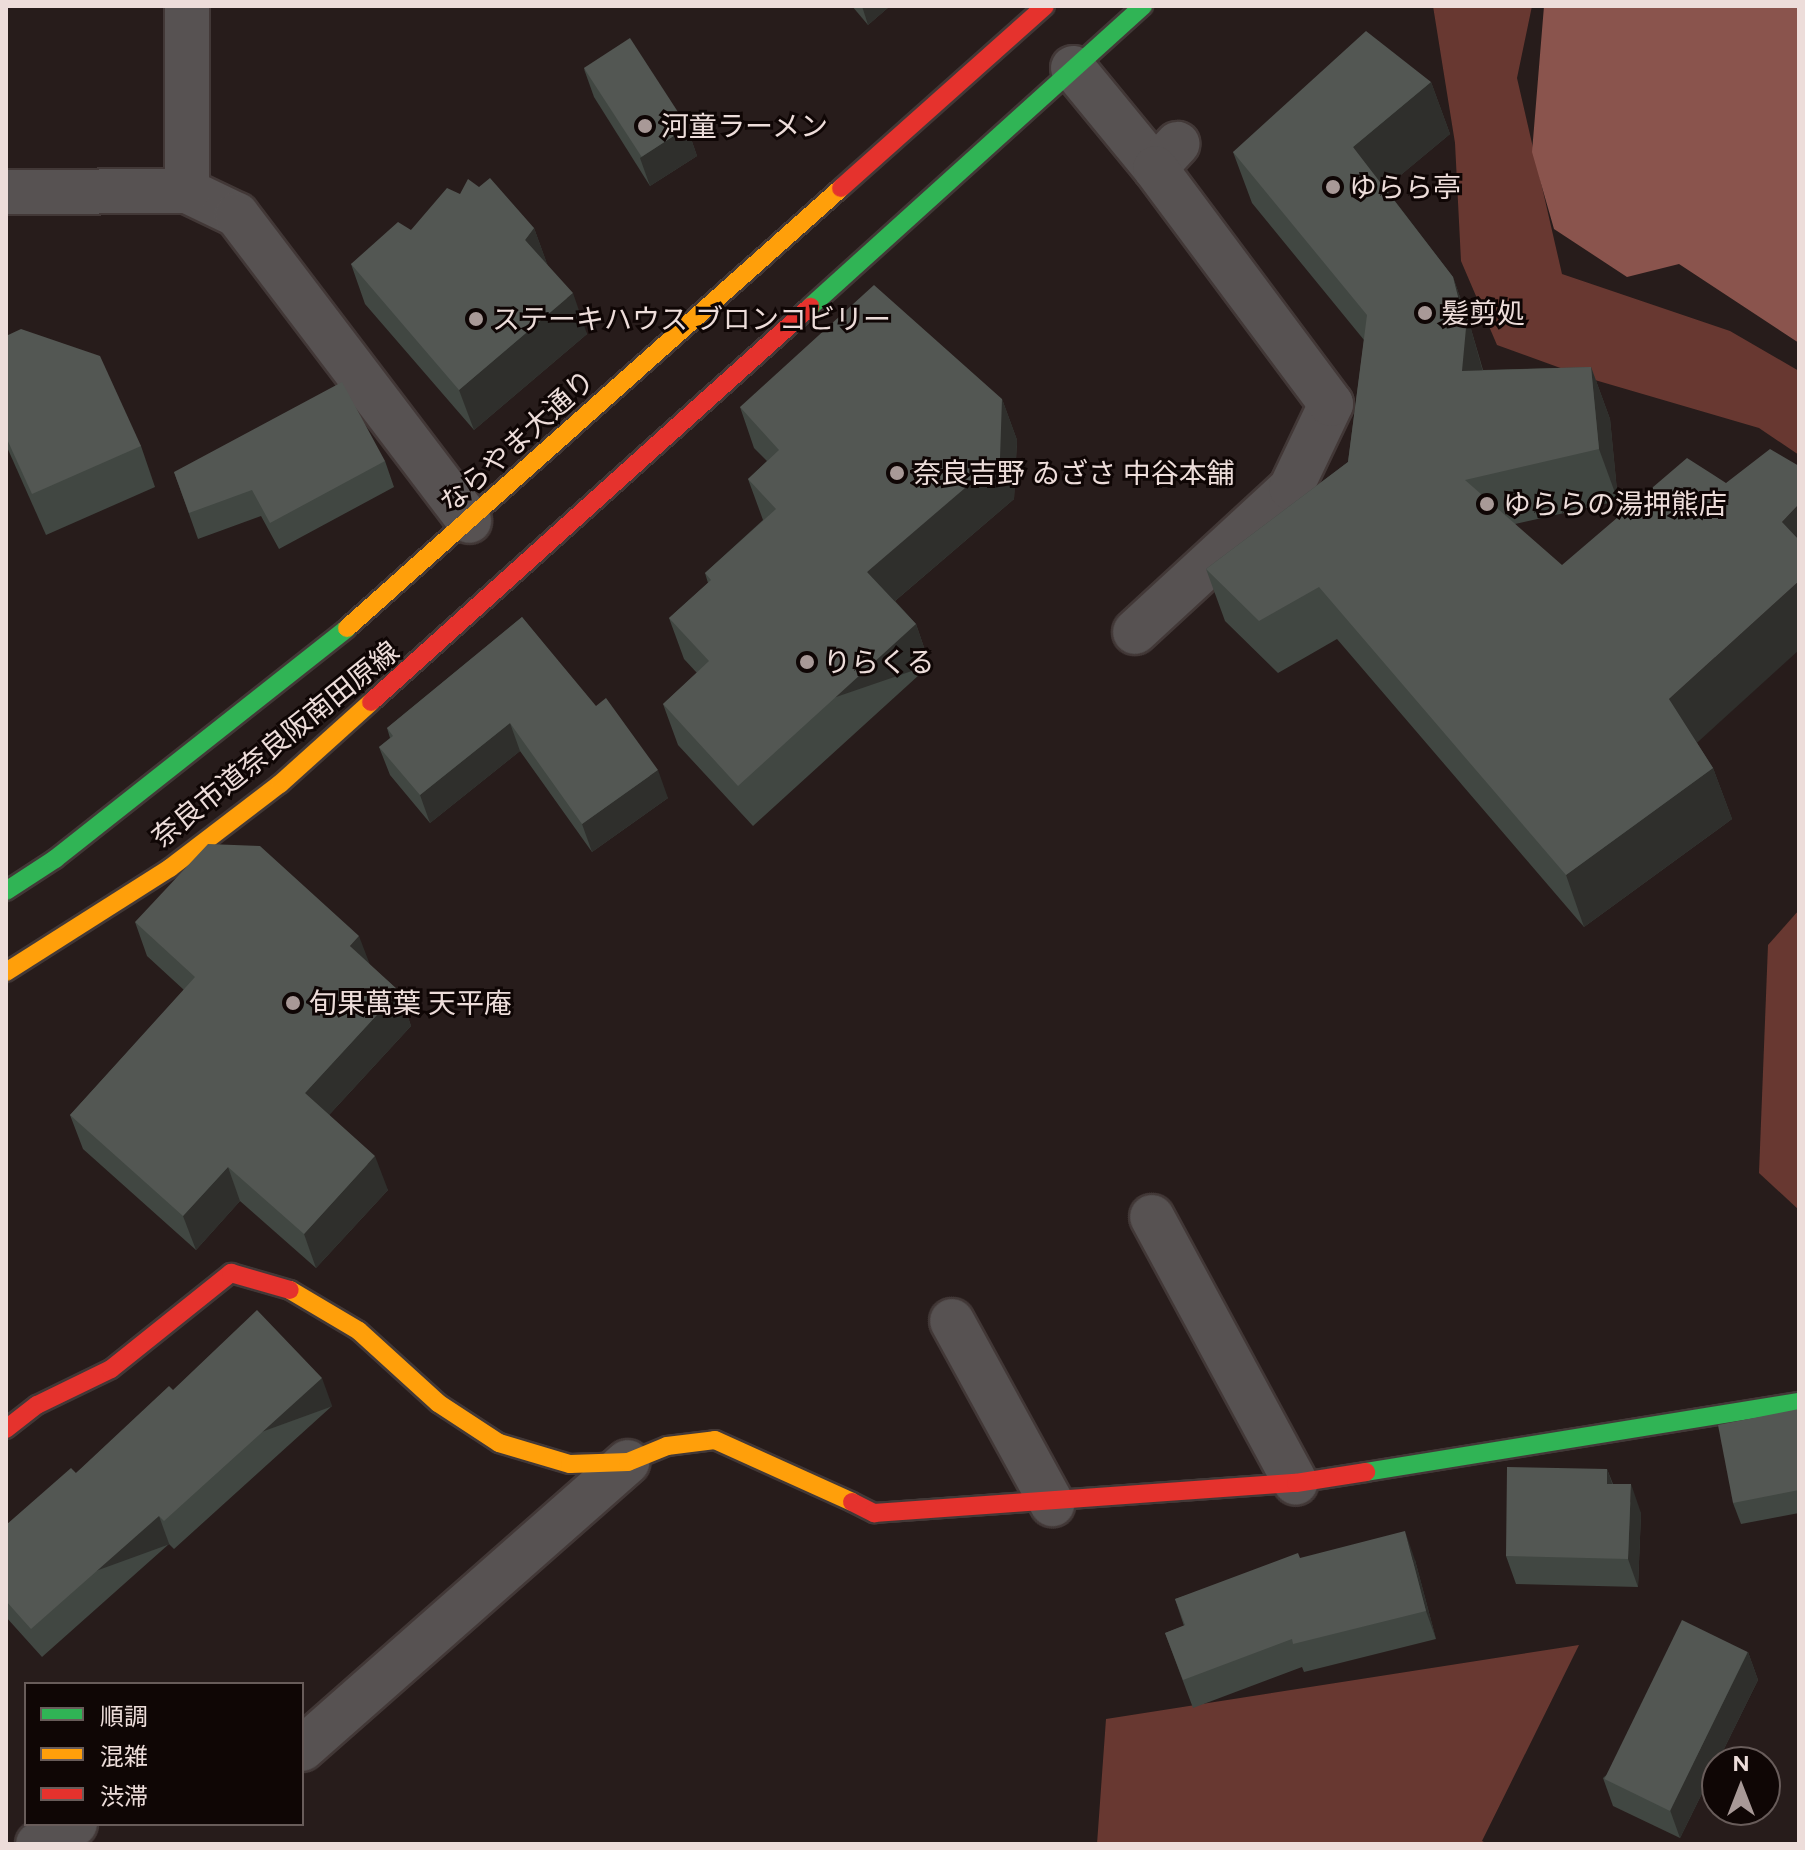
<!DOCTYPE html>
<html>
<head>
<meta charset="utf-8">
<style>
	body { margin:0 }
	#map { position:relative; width:1805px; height:1850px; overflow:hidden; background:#271c1b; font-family:Figtree,"Noto Sans JP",sans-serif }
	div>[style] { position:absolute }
	.forest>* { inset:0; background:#683831 }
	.water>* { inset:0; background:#8a544d }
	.roads { filter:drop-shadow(2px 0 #423837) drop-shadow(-2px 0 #423837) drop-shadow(0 2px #423837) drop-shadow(0 -2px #423837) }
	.street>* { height:44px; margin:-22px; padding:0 22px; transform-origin:22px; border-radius:22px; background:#575252 }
	.fast>* { height:18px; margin:-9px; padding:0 9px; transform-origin:9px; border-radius:9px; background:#30b455 }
	.slow>* { height:18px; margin:-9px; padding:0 9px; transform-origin:9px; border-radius:9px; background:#ff9f0a }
	.jam>* { height:18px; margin:-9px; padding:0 9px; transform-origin:9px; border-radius:9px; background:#e5322d }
	.wall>* { inset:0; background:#414742 }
	.shaded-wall>* { inset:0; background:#2f2f2c; transform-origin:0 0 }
	.building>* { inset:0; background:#535753; transform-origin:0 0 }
	.dots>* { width:22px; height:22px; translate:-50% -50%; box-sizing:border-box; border:4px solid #0f0605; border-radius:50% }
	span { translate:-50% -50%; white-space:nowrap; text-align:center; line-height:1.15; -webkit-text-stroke:6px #0f0605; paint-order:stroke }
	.poi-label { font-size:28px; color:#edddda }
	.left { translate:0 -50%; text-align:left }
	.street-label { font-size:28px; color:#edddda }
	.frame { position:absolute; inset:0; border:8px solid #edddda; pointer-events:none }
	.legend { position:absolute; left:24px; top:1682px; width:280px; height:144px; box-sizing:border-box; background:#0f0605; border:2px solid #685c5a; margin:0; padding:10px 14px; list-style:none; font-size:24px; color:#edddda }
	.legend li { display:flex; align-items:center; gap:16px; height:40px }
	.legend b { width:40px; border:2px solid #685c5a }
	.north { position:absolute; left:1701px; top:1746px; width:80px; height:80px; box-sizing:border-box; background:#0f0605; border:2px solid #685c5a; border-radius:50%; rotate:0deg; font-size:22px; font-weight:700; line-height:32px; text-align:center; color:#edddda }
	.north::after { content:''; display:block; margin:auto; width:28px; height:36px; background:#a89997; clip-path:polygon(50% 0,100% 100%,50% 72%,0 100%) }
</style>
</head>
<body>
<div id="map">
	<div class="forest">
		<div style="clip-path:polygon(1433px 6px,1532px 6px,1517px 78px,1562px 274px,1730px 331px,1799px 371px,1799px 455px,1759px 428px,1588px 378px,1497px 345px,1461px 261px,1455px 143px)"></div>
		<div style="clip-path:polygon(1799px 910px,1799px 1210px,1759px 1173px,1768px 945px)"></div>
		<div style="clip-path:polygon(1579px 1645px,1482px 1841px,1488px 1844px,1097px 1844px,1106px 1719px)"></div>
	</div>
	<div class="water">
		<div style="clip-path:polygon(1544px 6px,1799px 6px,1799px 343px,1679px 264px,1627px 277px,1554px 229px,1532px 152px)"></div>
	</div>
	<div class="roads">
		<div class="street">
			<div style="left:1073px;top:68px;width:129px;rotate:50.6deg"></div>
			<div style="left:1155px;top:168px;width:33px;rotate:-47deg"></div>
			<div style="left:187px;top:191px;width:55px;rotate:25.6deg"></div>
			<div style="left:237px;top:215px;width:384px;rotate:52.8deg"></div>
			<div style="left:6px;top:192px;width:181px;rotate:-0.3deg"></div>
			<div style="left:187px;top:191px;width:185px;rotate:-90deg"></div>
			<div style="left:1135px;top:632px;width:212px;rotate:-42.7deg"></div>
			<div style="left:1291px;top:488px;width:93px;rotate:-64.5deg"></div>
			<div style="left:1331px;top:404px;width:294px;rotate:-126.7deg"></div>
			<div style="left:1152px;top:1217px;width:302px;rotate:61.6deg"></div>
			<div style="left:952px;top:1321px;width:209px;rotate:61.3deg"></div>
			<div style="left:302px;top:1749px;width:434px;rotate:-41.4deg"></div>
			<div style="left:38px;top:1844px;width:42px;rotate:-28.4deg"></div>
		</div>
		<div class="fast">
			<div style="left:810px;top:307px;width:449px;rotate:-42.1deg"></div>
			<div style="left:6px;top:891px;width:59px;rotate:-33.1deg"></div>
			<div style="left:55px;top:859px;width:372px;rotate:-38.3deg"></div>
			<div style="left:1366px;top:1472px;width:439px;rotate:-9.2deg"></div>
		</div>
		<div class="slow">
			<div style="left:347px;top:628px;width:662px;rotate:-41.69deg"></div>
			<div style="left:6px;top:972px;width:194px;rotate:-32.4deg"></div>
			<div style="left:170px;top:868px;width:138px;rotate:-37.4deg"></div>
			<div style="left:280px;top:784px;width:122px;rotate:-42deg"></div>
			<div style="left:290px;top:1290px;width:80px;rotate:30.7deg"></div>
			<div style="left:359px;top:1331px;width:107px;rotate:42.3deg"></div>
			<div style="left:438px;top:1403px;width:73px;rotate:33.3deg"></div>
			<div style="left:499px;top:1443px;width:74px;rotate:16.5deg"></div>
			<div style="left:570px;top:1464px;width:58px;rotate:-2deg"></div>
			<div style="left:628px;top:1462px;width:42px;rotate:-22.3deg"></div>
			<div style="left:667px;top:1446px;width:48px;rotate:-7.1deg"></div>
			<div style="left:715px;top:1440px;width:150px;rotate:24.3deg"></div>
		</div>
		<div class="jam">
			<div style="left:841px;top:188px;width:273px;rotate:-41.7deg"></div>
			<div style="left:371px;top:702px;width:591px;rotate:-41.98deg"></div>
			<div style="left:6px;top:1429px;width:39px;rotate:-38deg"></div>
			<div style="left:37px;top:1405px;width:82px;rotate:-25.9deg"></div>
			<div style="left:111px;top:1369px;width:154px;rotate:-38.7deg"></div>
			<div style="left:231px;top:1273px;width:61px;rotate:16.1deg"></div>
			<div style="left:852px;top:1502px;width:25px;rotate:27deg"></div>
			<div style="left:874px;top:1513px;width:423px;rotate:-4.1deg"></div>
			<div style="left:1296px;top:1483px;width:71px;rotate:-8.9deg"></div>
		</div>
	</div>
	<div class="wall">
		<div style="clip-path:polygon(852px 6px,890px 6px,868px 25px)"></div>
		<div style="clip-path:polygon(584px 69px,687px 127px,697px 156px,650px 186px,594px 97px)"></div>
		<div style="clip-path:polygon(1431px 82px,1450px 134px,1385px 188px,1453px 277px,1471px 329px,1483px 370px,1591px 367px,1610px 419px,1618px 501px,1515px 524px,1697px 743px,1713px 768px,1732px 819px,1584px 927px,1337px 639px,1278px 673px,1225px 621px,1206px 569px,1348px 462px,1364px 340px,1252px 203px,1233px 152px)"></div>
		<div style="clip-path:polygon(460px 194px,534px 228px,547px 264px,587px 334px,474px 430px,365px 304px,351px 264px,411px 230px)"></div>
		<div style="clip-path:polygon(6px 336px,141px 446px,155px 487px,46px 535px,6px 445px)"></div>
		<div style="clip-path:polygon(1002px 399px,1017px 440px,1014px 499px,895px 601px,916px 624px,930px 665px,753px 826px,678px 745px,663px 704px,697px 673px,684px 659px,669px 618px,708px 583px,705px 573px,763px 520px,748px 479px,767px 461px,754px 448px,740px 407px)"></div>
		<div style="clip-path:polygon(385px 461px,394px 487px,279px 549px,261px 516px,198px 539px,174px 472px)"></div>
		<div style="clip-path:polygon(522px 617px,668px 798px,592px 852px,520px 751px,430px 823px,390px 775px,379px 747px,390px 738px,387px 728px)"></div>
		<div style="clip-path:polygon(135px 922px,370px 965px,399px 991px,411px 1026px,329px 1115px,388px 1190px,316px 1268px,240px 1201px,196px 1250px,83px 1149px,70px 1115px,184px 990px,147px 956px)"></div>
		<div style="clip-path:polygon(173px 1390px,332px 1406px,174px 1549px,169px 1544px,42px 1657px,6px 1617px,6px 1525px,76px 1473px)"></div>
		<div style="clip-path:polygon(1799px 1409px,1799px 1513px,1741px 1524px,1733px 1503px)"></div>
		<div style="clip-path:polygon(1607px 1469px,1613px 1484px,1641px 1513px,1638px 1587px,1516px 1584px,1506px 1556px)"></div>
		<div style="clip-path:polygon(1300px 1558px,1415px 1560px,1436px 1639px,1304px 1672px,1302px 1667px,1193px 1708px,1165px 1633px,1184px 1626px,1175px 1599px)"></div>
		<div style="clip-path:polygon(1748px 1652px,1758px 1680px,1680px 1838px,1613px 1806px,1603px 1778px)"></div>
	</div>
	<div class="shaded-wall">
		<div style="clip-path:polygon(862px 6px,890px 6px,868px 25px)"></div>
		<div style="clip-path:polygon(1431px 82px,1450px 134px,1372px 199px,1353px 147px)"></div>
		<div style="clip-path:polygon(687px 127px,697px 156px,650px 186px,640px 158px)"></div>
		<div style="clip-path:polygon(534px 228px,549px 269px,525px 240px)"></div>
		<div style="clip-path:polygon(1453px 277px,1471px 329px,1485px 379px,1462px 371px)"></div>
		<div style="clip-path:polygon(573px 293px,587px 334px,474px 430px,459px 390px)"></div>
		<div style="clip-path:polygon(1591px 367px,1610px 419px,1618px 501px,1599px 449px)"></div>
		<div style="clip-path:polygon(1002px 399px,1017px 440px,1014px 499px,882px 612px,867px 572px)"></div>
		<div style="clip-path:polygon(1799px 504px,1799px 569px,1782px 522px)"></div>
		<div style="clip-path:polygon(1799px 581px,1799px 650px,1688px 751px,1669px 699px)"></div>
		<div style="left:916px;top:624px;width:43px;height:241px;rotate:71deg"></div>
		<div style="clip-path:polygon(510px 723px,520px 751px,430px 823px,420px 795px)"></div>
		<div style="clip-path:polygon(1713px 768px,1732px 819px,1584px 927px,1566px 875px)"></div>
		<div style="clip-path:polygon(658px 770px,668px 798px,592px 852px,582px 824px)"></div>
		<div style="clip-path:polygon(359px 936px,372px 970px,350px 946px)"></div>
		<div style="clip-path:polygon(399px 991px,411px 1026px,317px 1128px,305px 1093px)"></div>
		<div style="clip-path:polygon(375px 1156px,388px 1190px,316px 1268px,304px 1234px)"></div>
		<div style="clip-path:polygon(228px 1167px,240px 1201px,196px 1250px,183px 1216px)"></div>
		<div style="left:322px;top:1378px;width:30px;height:213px;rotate:70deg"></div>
		<div style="clip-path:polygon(1607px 1469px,1617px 1497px,1607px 1484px)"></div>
		<div style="clip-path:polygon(1631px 1484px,1641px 1513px,1638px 1587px,1628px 1559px)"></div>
		<div style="left:159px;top:1516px;width:30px;height:171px;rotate:70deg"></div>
		<div style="clip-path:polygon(1405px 1531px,1415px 1560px,1436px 1639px,1426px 1611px)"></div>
		<div style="clip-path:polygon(1748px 1652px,1758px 1680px,1680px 1838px,1670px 1810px)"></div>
	</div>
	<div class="building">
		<div style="clip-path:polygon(1366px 31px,1431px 82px,1353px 147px,1453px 277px,1466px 328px,1462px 371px,1591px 367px,1599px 449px,1465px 480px,1562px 565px,1687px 458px,1726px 483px,1770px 449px,1799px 466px,1799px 504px,1782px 522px,1799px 540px,1799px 581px,1669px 699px,1713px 768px,1566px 875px,1319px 587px,1259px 621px,1206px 569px,1348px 462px,1367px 315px,1233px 152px)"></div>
		<div style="left:630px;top:38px;width:106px;height:55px;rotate:57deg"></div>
		<div style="clip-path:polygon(490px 178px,534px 228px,525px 240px,573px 293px,459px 390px,351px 264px,398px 222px,411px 230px,447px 188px,460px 194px,468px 179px,479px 187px)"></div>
		<div style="clip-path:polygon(874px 285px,1002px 399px,1000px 458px,867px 572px,916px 624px,738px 786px,663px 704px,709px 661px,669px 618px,711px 580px,705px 573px,776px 509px,748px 479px,779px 450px,740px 407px)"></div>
		<div style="clip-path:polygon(21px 329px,100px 356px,141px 446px,32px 494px,6px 437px,6px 336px)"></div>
		<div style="clip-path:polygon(342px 382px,385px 461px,270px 523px,252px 490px,189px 513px,174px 472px)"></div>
		<div style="clip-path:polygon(522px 617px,596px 706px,606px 698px,658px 770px,582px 824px,510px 723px,420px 795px,379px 747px,393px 736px,387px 728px)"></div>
		<div style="clip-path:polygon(208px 844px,260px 846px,359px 936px,350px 946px,399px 991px,305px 1093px,375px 1156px,304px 1234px,228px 1167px,183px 1216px,70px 1115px,195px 977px,135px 922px)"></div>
		<div style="clip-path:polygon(257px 1310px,322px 1378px,164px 1521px,159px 1516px,31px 1629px,6px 1601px,6px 1525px,71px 1468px,76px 1473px,169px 1386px,173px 1390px)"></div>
		<div style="clip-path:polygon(1799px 1409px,1799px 1490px,1733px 1503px,1718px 1425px)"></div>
		<div style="clip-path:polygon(1507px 1467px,1607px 1469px,1607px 1484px,1631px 1484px,1628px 1559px,1506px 1556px)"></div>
		<div style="clip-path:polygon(1405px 1531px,1426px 1611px,1293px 1644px,1292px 1639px,1183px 1680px,1165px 1633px,1185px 1625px,1175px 1599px,1298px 1553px,1300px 1558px)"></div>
		<div style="left:1682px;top:1620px;width:73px;height:177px;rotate:26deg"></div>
	</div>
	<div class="dots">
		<div style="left:645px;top:126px;background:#a89997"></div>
		<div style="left:1333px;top:187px;background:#a89997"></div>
		<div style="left:1425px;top:313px;background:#a89997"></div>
		<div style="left:476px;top:319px;background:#a89997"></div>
		<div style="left:897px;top:473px;background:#a89997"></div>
		<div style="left:1487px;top:504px;background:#a89997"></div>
		<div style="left:807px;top:662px;background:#a89997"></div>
		<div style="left:293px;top:1003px;background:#a89997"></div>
	</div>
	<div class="poi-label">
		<span class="left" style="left:661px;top:126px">河童ラーメン</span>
		<span class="left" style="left:1349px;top:187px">ゆらら亭</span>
		<span class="left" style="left:1441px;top:313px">髪剪処</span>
		<span class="left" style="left:492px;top:319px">ステーキハウス ブロンコビリー</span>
		<span class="left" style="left:913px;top:473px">奈良吉野 ゐざさ 中谷本舗</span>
		<span class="left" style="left:1503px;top:504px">ゆららの湯押熊店</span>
		<span class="left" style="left:823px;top:662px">りらくる</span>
		<span class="left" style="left:309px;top:1003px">旬果萬葉 天平庵</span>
	</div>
	<div class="street-label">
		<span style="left:517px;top:441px;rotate:-42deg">ならやま大通り</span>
		<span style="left:275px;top:744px;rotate:-39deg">奈良市道奈良阪南田原線</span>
	</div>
	<div class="frame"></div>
	<ul class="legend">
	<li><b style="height:10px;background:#30b455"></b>順調</li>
	<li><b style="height:10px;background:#ff9f0a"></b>混雑</li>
	<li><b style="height:10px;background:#e5322d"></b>渋滞</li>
	</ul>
	<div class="north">N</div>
</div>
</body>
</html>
